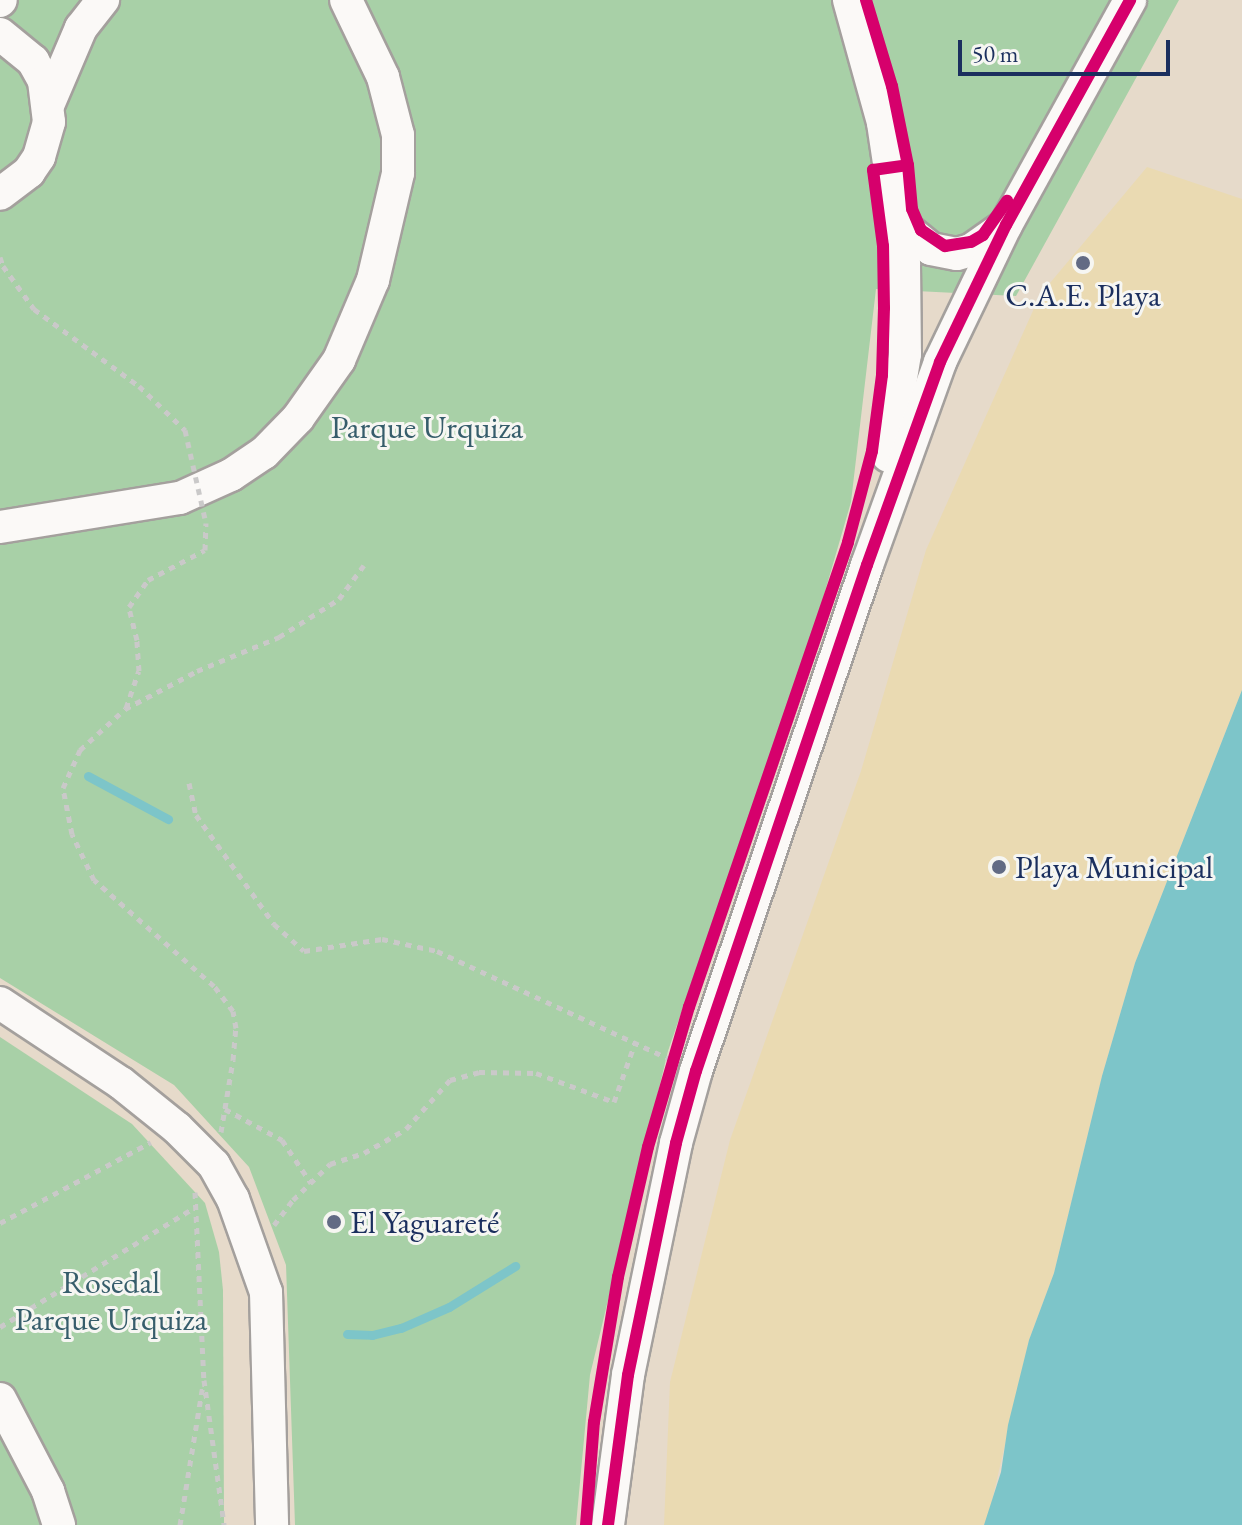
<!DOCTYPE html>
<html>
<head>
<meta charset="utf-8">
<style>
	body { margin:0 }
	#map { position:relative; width:1242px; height:1525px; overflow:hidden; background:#e6daca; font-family:"EB Garamond",serif }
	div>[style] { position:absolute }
	.green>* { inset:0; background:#a8d0a7 }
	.sand>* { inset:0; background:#eadab2 }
	.water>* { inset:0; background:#7dc5c9 }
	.stream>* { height:9px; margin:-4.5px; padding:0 4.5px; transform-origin:4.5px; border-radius:4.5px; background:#7dc5c9 }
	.path>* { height:5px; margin-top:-2.5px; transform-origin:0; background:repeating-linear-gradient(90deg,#cac9c9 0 6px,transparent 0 12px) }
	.roads { filter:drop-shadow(2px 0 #a4a09d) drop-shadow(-2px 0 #a4a09d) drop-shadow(0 2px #a4a09d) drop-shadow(0 -2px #a4a09d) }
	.minor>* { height:32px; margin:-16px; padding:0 16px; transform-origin:16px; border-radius:16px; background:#fbf9f7 }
	.path-bridge>* { height:5px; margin-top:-2.5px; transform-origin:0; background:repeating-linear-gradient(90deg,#cac9c9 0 6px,transparent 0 12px) }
	.cycleway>* { height:12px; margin:-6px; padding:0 6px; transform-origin:6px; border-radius:6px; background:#d6006c }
	.dots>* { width:22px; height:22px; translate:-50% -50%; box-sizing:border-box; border:4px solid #f6f6f2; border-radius:50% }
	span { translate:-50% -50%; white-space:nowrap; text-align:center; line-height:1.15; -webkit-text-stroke:6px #f6f6f2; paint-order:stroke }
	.poi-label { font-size:32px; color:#1b2f5e }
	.left { translate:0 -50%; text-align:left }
	.park-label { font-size:32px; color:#365d6b }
	.scale { position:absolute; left:958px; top:40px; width:212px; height:36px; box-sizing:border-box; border:4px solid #1b2f5e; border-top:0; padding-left:10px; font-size:24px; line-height:28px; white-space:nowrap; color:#1b2f5e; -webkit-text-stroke:6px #f6f6f2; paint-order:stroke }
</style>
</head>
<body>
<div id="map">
	<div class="green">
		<div style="clip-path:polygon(0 0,1179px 0,1016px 296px,876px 289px,851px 502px,815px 626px,668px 1051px,590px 1375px,576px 1525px,295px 1525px,286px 1265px,249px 1167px,174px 1085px,0 978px)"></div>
		<div style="clip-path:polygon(0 1037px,132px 1124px,205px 1203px,219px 1252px,223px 1290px,224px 1525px,0 1525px)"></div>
	</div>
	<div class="sand">
		<div style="clip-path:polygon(1147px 167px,1242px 199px,1242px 690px,1135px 963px,1102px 1076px,1054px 1273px,1029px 1340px,989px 1514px,984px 1525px,664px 1525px,670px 1382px,730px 1140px,861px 771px,926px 550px,1040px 295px)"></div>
	</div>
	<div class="water">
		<div style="clip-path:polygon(1242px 690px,1242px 1525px,984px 1525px,1001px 1472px,1008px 1425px,1029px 1340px,1054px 1273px,1102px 1076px,1135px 963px)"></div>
	</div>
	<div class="stream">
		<div style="left:88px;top:776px;width:91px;rotate:28.3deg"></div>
		<div style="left:347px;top:1334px;width:25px;rotate:2deg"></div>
		<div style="left:372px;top:1335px;width:30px;rotate:-14deg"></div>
		<div style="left:401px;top:1328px;width:52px;rotate:-23.6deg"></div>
		<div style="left:449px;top:1307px;width:78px;rotate:-31.8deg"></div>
	</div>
	<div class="path">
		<div style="left:0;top:257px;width:9px;rotate:72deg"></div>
		<div style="left:3px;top:266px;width:53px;rotate:54.2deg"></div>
		<div style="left:34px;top:309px;width:130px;rotate:36.3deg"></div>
		<div style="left:139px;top:386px;width:64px;rotate:43.7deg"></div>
		<div style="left:126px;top:708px;width:39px;rotate:-71deg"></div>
		<div style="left:139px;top:671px;width:31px;rotate:-94deg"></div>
		<div style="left:137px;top:640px;width:34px;rotate:-104deg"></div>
		<div style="left:129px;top:607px;width:33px;rotate:-55deg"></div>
		<div style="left:148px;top:580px;width:64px;rotate:-27.8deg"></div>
		<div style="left:205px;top:550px;width:27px;rotate:-88deg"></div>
		<div style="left:189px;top:783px;width:33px;rotate:78deg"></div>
		<div style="left:196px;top:815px;width:134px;rotate:54.4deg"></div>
		<div style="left:274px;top:924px;width:40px;rotate:42deg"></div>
		<div style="left:304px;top:951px;width:79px;rotate:-8.7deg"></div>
		<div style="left:382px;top:939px;width:56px;rotate:12.3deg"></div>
		<div style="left:437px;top:951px;width:257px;rotate:24.9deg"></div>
		<div style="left:225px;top:1109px;width:65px;rotate:28.5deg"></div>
		<div style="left:282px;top:1140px;width:52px;rotate:56deg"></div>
		<div style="left:221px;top:1132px;width:73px;rotate:-80.5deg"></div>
		<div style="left:233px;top:1060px;width:32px;rotate:-85deg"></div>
		<div style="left:236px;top:1028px;width:17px;rotate:-100deg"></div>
		<div style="left:233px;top:1011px;width:31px;rotate:-127deg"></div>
		<div style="left:214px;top:986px;width:160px;rotate:-138.5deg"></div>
		<div style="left:94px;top:880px;width:51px;rotate:-115.6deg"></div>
		<div style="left:72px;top:834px;width:47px;rotate:-101.1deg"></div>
		<div style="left:63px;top:788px;width:42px;rotate:-65.9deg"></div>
		<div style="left:80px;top:750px;width:61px;rotate:-42.3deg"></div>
		<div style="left:125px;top:709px;width:81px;rotate:-27.8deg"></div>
		<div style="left:197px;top:671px;width:89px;rotate:-22.5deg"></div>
		<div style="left:279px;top:637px;width:71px;rotate:-32.3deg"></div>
		<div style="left:339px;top:599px;width:42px;rotate:-53.7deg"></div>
		<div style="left:195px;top:1192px;width:188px;rotate:87.3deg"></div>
		<div style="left:204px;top:1380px;width:146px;rotate:82.1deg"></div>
		<div style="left:0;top:1223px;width:171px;rotate:-28.2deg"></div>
		<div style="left:274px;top:1225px;width:31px;rotate:-53deg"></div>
		<div style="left:293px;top:1200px;width:52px;rotate:-44.2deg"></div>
		<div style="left:330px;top:1164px;width:36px;rotate:-18deg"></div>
		<div style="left:364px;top:1153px;width:48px;rotate:-29.7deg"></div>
		<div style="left:406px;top:1129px;width:66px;rotate:-48.1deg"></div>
		<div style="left:450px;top:1080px;width:30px;rotate:-15deg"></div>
		<div style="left:479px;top:1072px;width:57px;rotate:1deg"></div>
		<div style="left:536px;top:1073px;width:83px;rotate:20.4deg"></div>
		<div style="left:614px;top:1102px;width:63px;rotate:-70.4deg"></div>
		<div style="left:0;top:1327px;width:229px;rotate:-31.6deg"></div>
		<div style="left:180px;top:1525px;width:142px;rotate:-80.7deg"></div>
	</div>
	<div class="roads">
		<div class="minor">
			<div style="left:849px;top:0;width:128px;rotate:74.5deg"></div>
			<div style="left:883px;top:123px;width:143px;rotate:81.5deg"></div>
			<div style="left:904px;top:264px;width:90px;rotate:89.4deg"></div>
			<div style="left:905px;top:354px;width:103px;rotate:99.5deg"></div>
			<div style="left:0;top:1px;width:1px;rotate:-45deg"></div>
			<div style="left:0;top:34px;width:43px;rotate:39.3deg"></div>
			<div style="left:33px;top:61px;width:23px;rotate:61deg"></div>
			<div style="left:44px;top:81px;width:41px;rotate:83deg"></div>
			<div style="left:49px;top:122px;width:36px;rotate:106deg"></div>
			<div style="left:39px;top:157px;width:18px;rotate:124deg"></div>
			<div style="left:29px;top:172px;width:36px;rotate:143deg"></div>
			<div style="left:49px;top:103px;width:82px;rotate:-66.9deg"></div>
			<div style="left:81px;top:28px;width:36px;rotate:-52deg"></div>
			<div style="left:899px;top:223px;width:41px;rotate:39.1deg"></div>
			<div style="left:931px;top:249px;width:26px;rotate:11deg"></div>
			<div style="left:957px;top:254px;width:15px;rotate:-16deg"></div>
			<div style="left:971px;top:250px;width:42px;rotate:-35.2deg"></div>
			<div style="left:0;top:527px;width:182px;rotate:-9.2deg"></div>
			<div style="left:180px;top:498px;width:56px;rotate:-24.3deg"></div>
			<div style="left:231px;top:475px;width:40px;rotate:-34deg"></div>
			<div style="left:264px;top:453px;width:49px;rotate:-45.8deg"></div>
			<div style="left:298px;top:418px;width:71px;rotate:-54.7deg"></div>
			<div style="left:339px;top:360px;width:87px;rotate:-67deg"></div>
			<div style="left:373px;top:280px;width:110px;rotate:-76.8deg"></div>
			<div style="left:398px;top:173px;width:38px;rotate:-90deg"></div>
			<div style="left:398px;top:135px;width:60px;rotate:-104.5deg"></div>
			<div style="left:383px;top:77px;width:85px;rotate:-115.7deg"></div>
			<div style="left:0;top:1003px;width:145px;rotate:33.5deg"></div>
			<div style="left:121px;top:1083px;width:72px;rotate:38.8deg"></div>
			<div style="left:177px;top:1128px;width:52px;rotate:45deg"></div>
			<div style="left:214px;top:1165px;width:39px;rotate:61deg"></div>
			<div style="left:233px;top:1199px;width:99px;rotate:70.5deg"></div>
			<div style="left:266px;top:1292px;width:233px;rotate:88.5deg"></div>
			<div style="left:0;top:1399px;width:104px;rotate:62.4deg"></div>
			<div style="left:48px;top:1491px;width:36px;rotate:72deg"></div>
			<div style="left:608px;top:1525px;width:151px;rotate:-82.4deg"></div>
			<div style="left:628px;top:1375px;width:237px;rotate:-78.3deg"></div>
			<div style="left:676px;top:1143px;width:75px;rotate:-74.5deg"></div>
			<div style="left:696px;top:1071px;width:534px;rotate:-71.33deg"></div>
			<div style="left:867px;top:565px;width:216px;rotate:-70.2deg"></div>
			<div style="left:940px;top:362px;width:152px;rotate:-64.3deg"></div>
			<div style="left:1006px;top:225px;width:257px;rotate:-61.1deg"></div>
		</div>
	</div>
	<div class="path-bridge">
		<div style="left:185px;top:430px;width:95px;rotate:77.3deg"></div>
	</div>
	<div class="cycleway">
		<div style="left:866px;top:0;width:90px;rotate:73.2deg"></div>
		<div style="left:892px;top:86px;width:81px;rotate:78.6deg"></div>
		<div style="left:908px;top:165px;width:44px;rotate:84.8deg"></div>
		<div style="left:912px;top:209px;width:23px;rotate:67deg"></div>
		<div style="left:921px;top:230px;width:29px;rotate:34deg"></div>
		<div style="left:945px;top:246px;width:26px;rotate:-9deg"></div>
		<div style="left:971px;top:242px;width:14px;rotate:-30deg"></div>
		<div style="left:983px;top:235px;width:42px;rotate:-54.8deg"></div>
		<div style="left:586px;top:1525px;width:103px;rotate:-85.6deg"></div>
		<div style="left:594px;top:1422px;width:147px;rotate:-80.6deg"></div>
		<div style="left:618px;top:1277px;width:133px;rotate:-77deg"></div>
		<div style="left:648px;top:1147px;width:146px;rotate:-73.7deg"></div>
		<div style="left:689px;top:1007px;width:491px;rotate:-71.1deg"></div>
		<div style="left:848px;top:542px;width:94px;rotate:-75.2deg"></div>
		<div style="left:872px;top:451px;width:77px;rotate:-82.5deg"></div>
		<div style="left:882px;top:375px;width:67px;rotate:-88.3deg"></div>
		<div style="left:884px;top:308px;width:62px;rotate:-90.9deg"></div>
		<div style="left:883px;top:246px;width:77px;rotate:-97.5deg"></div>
		<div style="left:873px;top:170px;width:35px;rotate:-8deg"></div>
		<div style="left:608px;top:1525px;width:151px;rotate:-82.4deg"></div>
		<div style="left:628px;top:1375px;width:237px;rotate:-78.3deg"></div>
		<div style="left:676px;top:1143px;width:75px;rotate:-74.5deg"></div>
		<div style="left:696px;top:1071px;width:534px;rotate:-71.33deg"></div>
		<div style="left:867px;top:565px;width:216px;rotate:-70.2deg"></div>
		<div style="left:940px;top:362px;width:152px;rotate:-64.3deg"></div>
		<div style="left:1006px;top:225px;width:257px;rotate:-61.1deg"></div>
	</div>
	<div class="dots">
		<div style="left:1083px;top:263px;background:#626b84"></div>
		<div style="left:999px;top:867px;background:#626b84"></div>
		<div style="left:334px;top:1222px;background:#626b84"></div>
	</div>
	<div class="poi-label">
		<span style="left:1083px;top:295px">C.A.E. Playa</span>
		<span class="left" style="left:1015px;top:867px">Playa Municipal</span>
		<span class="left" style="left:350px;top:1222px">El Yaguareté</span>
	</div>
	<div class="park-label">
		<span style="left:427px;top:427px">Parque Urquiza</span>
		<span style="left:111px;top:1301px">Rosedal<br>Parque Urquiza</span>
	</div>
	<div class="scale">50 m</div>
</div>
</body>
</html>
